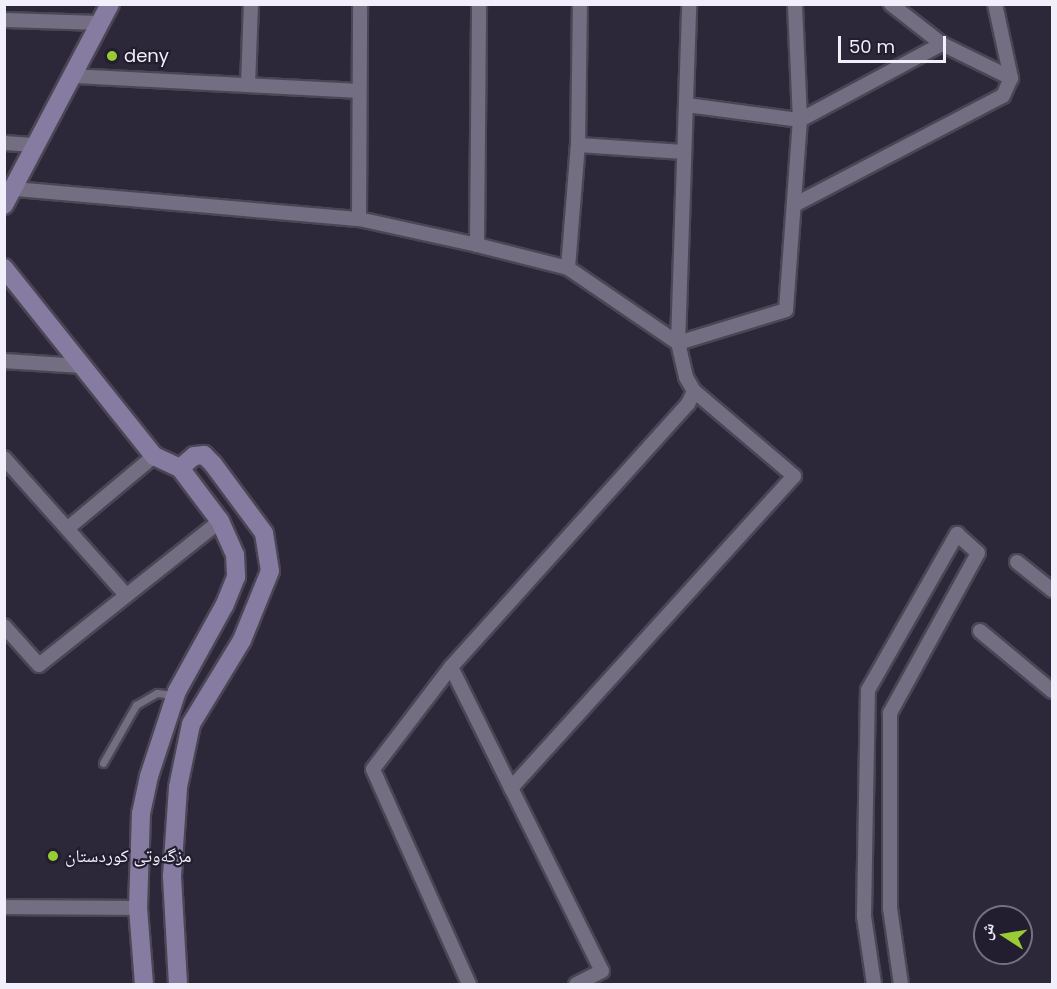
<!DOCTYPE html>
<html>
<head>
<meta charset="utf-8">
<style>
	body { margin:0 }
	#map { position:relative; width:1057px; height:989px; overflow:hidden; background:#2d2839; font-family:Poppins,"Noto Naskh Arabic",sans-serif }
	div>[style] { position:absolute }
	.roads { filter:drop-shadow(2px 0 #4a4654) drop-shadow(-2px 0 #4a4654) drop-shadow(0 2px #4a4654) drop-shadow(0 -2px #4a4654) }
	.lane>* { height:7px; margin:-3.5px; padding:0 3.5px; transform-origin:3.5px; border-radius:3.5px; background:#736e82 }
	.street>* { height:14px; margin:-7px; padding:0 7px; transform-origin:7px; border-radius:7px; background:#736e82 }
	.secondary>* { height:18px; margin:-9px; padding:0 9px; transform-origin:9px; border-radius:9px; background:#867ca2 }
	.dots>* { width:16px; height:16px; translate:-50% -50%; box-sizing:border-box; border:3px solid #231e2f; border-radius:50% }
	span { translate:-50% -50%; white-space:nowrap; text-align:center; line-height:1.15; -webkit-text-stroke:4.5px #231e2f; paint-order:stroke }
	.poi-label { font-size:18px; color:#f1effa }
	.left { translate:0 -50%; text-align:left }
	.frame { position:absolute; inset:0; border:6px solid #f1effa; pointer-events:none }
	.north { position:absolute; left:973px; top:905px; width:60px; height:60px; box-sizing:border-box; background:#231e2f; border:2px solid #757280; border-radius:50%; rotate:282deg; font-size:16px; font-weight:700; line-height:24px; text-align:center; color:#f1effa }
	.north::after { content:''; display:block; margin:auto; width:21px; height:27px; background:#99cb35; clip-path:polygon(50% 0,100% 100%,50% 72%,0 100%) }
	.scale { position:absolute; left:838px; top:36px; width:108px; height:27px; box-sizing:border-box; border:3px solid #f1effa; border-top:0; padding-left:8px; font-size:18px; line-height:21px; white-space:nowrap; color:#f1effa; -webkit-text-stroke:4px #231e2f; paint-order:stroke }
</style>
</head>
<body>
<div id="map">
	<div class="roads">
		<div class="lane">
			<div style="left:103px;top:763px;width:67px;rotate:-60.4deg"></div>
			<div style="left:136px;top:705px;width:24px;rotate:-30deg"></div>
			<div style="left:157px;top:693px;width:16px;rotate:7deg"></div>
		</div>
		<div class="street">
			<div style="left:995px;top:4px;width:76px;rotate:77.8deg"></div>
			<div style="left:4px;top:20px;width:97px;rotate:1.8deg"></div>
			<div style="left:73px;top:76px;width:285px;rotate:3deg"></div>
			<div style="left:248px;top:85px;width:81px;rotate:-87.9deg"></div>
			<div style="left:687px;top:105px;width:114px;rotate:7.6deg"></div>
			<div style="left:800px;top:120px;width:161px;rotate:-28.2deg"></div>
			<div style="left:4px;top:143px;width:32px;rotate:4deg"></div>
			<div style="left:578px;top:145px;width:106px;rotate:3.8deg"></div>
			<div style="left:15px;top:189px;width:345px;rotate:5deg"></div>
			<div style="left:359px;top:219px;width:121px;rotate:12.4deg"></div>
			<div style="left:477px;top:245px;width:94px;rotate:14.2deg"></div>
			<div style="left:568px;top:268px;width:133px;rotate:34.3deg"></div>
			<div style="left:678px;top:343px;width:113px;rotate:-17deg"></div>
			<div style="left:786px;top:310px;width:191px;rotate:-85.8deg"></div>
			<div style="left:800px;top:120px;width:116px;rotate:-92.5deg"></div>
			<div style="left:796px;top:204px;width:233px;rotate:-27.6deg"></div>
			<div style="left:1003px;top:96px;width:20px;rotate:-66deg"></div>
			<div style="left:1011px;top:78px;width:77px;rotate:-153.8deg"></div>
			<div style="left:942px;top:44px;width:65px;rotate:-141.9deg"></div>
			<div style="left:359px;top:219px;width:215px;rotate:-89.7deg"></div>
			<div style="left:477px;top:245px;width:241px;rotate:-89.5deg"></div>
			<div style="left:568px;top:268px;width:123px;rotate:-85.4deg"></div>
			<div style="left:578px;top:145px;width:141px;rotate:-89.2deg"></div>
			<div style="left:4px;top:361px;width:79px;rotate:3.6deg"></div>
			<div style="left:4px;top:458px;width:182px;rotate:48.3deg"></div>
			<div style="left:68px;top:528px;width:112px;rotate:-39.9deg"></div>
			<div style="left:1017px;top:562px;width:45px;rotate:38.7deg"></div>
			<div style="left:4px;top:626px;width:52px;rotate:48.1deg"></div>
			<div style="left:39px;top:665px;width:231px;rotate:-38.5deg"></div>
			<div style="left:980px;top:631px;width:94px;rotate:39.8deg"></div>
			<div style="left:451px;top:667px;width:339px;rotate:63.6deg"></div>
			<div style="left:602px;top:971px;width:29px;rotate:153deg"></div>
			<div style="left:511px;top:788px;width:421px;rotate:-47.8deg"></div>
			<div style="left:794px;top:476px;width:131px;rotate:-139.6deg"></div>
			<div style="left:694px;top:391px;width:16px;rotate:-120deg"></div>
			<div style="left:686px;top:377px;width:35px;rotate:-103deg"></div>
			<div style="left:678px;top:343px;width:339px;rotate:-88.1deg"></div>
			<div style="left:4px;top:907px;width:134px;rotate:0.4deg"></div>
			<div style="left:469px;top:984px;width:235px;rotate:-114.1deg"></div>
			<div style="left:373px;top:769px;width:128px;rotate:-52.6deg"></div>
			<div style="left:451px;top:667px;width:354px;rotate:-48deg"></div>
			<div style="left:688px;top:404px;width:14px;rotate:-65deg"></div>
			<div style="left:874px;top:984px;width:69px;rotate:-98.4deg"></div>
			<div style="left:864px;top:916px;width:226px;rotate:-89deg"></div>
			<div style="left:868px;top:690px;width:180px;rotate:-60.3deg"></div>
			<div style="left:957px;top:534px;width:28px;rotate:42deg"></div>
			<div style="left:978px;top:553px;width:183px;rotate:118.8deg"></div>
			<div style="left:890px;top:713px;width:195px;rotate:90deg"></div>
			<div style="left:890px;top:908px;width:77px;rotate:81.8deg"></div>
		</div>
		<div class="secondary">
			<div style="left:4px;top:205px;width:227px;rotate:-62.2deg"></div>
			<div style="left:4px;top:268px;width:241px;rotate:51.4deg"></div>
			<div style="left:154px;top:456px;width:29px;rotate:25deg"></div>
			<div style="left:180px;top:468px;width:66px;rotate:53deg"></div>
			<div style="left:220px;top:521px;width:37px;rotate:66deg"></div>
			<div style="left:235px;top:555px;width:22px;rotate:87deg"></div>
			<div style="left:236px;top:577px;width:31px;rotate:112deg"></div>
			<div style="left:224px;top:606px;width:97px;rotate:118.9deg"></div>
			<div style="left:177px;top:691px;width:89px;rotate:108.2deg"></div>
			<div style="left:149px;top:776px;width:38px;rotate:102deg"></div>
			<div style="left:141px;top:813px;width:95px;rotate:91.8deg"></div>
			<div style="left:138px;top:908px;width:76px;rotate:85.5deg"></div>
			<div style="left:178px;top:984px;width:108px;rotate:-93.2deg"></div>
			<div style="left:172px;top:876px;width:89px;rotate:-86.1deg"></div>
			<div style="left:178px;top:787px;width:64px;rotate:-78.3deg"></div>
			<div style="left:191px;top:724px;width:98px;rotate:-58.7deg"></div>
			<div style="left:242px;top:640px;width:74px;rotate:-67.9deg"></div>
			<div style="left:270px;top:571px;width:38px;rotate:-99deg"></div>
			<div style="left:264px;top:533px;width:86px;rotate:-126.5deg"></div>
			<div style="left:213px;top:464px;width:13px;rotate:-135deg"></div>
			<div style="left:204px;top:455px;width:10px;rotate:174deg"></div>
			<div style="left:194px;top:456px;width:18px;rotate:139deg"></div>
		</div>
	</div>
	<div class="dots">
		<div style="left:112px;top:56px;background:#99cb35"></div>
		<div style="left:53px;top:856px;background:#99cb35"></div>
	</div>
	<div class="poi-label">
		<span class="left" style="left:124px;top:56px">deny</span>
		<span class="left" style="left:65px;top:856px">مزگەوتی کوردستان</span>
	</div>
	<div class="frame"></div>
	<div class="north">ش</div>
	<div class="scale">50 m</div>
</div>
</body>
</html>
